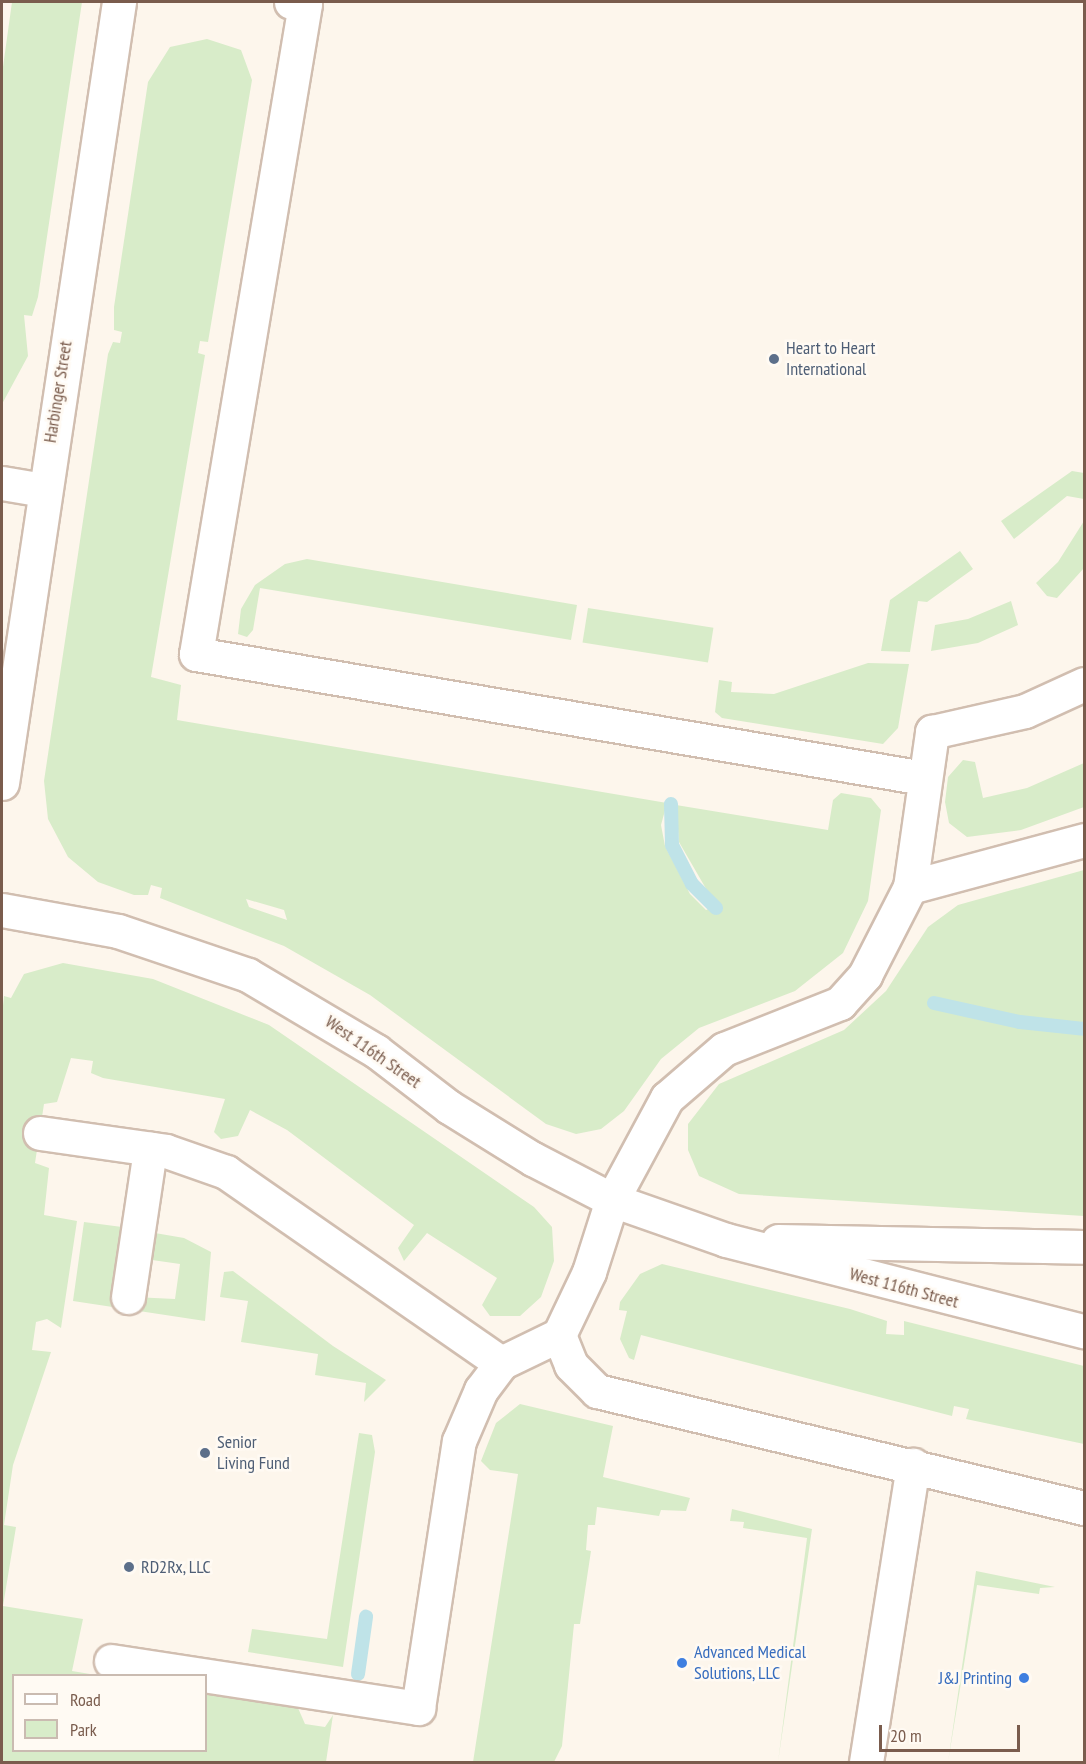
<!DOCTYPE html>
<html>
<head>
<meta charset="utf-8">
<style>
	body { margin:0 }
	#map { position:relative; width:1086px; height:1764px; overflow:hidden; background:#fdf6ec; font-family:"PT Sans Narrow",sans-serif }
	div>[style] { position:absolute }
	.green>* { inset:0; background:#d8ecc9; transform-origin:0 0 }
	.stream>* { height:14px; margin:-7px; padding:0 7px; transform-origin:7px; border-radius:7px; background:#bfe3e8 }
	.roads { filter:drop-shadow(2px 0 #d1beb0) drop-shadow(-2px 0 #d1beb0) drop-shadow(0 2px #d1beb0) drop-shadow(0 -2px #d1beb0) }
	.minor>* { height:33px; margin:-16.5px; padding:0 16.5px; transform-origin:16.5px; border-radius:16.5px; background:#fff }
	.dots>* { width:16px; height:16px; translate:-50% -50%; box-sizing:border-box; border:3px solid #fffaf3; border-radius:50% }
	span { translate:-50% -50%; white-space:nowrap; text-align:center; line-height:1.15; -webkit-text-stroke:5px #fffaf3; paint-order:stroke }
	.service-label { font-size:18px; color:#4e5e75 }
	.left { translate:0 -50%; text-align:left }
	.street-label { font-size:18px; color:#7a5c4d }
	.shop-label { font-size:18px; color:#366cbe }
	.right { translate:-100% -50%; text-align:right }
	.frame { position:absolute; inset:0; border:3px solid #7a5c4d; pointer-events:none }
	.legend { position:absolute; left:12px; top:1674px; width:195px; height:78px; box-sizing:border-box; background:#fffaf3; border:2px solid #cabbb1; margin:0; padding:8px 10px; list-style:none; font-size:18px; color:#7a5c4d }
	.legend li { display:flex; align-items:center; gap:12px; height:30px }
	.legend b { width:30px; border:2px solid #cabbb1 }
	.scale { position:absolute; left:879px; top:1725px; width:141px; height:27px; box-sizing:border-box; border:3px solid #7a5c4d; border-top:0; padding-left:8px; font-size:18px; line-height:21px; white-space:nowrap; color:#7a5c4d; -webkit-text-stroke:4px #fffaf3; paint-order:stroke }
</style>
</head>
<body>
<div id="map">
	<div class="green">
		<div style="clip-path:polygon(12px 2px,82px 2px,38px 297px,32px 316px,24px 315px,28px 356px,2px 404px,2px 74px)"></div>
		<div style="clip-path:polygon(evenodd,207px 39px,241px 50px,252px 80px,208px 342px,200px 341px,198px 353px,205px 355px,151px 677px,181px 685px,177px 720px,667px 803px,661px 825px,665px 846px,690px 894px,706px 910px,716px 906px,679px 842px,676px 805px,828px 830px,833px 800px,841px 793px,871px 798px,881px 810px,868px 901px,843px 953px,795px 991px,699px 1028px,661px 1059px,624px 1111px,601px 1129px,576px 1134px,546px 1124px,370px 995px,284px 946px,160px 898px,162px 888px,151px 885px,148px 895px,134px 895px,98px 882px,68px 857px,48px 819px,44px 781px,108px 354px,113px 342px,120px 343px,122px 332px,114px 330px,114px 307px,148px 82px,170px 47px,207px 39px,246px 899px,284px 910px,287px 920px,249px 907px,246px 899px)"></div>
		<div style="clip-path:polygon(1072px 471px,1084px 473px,1084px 499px,1067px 496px,1014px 539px,1001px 521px)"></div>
		<div style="clip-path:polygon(1084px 521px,1084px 568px,1057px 598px,1047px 596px,1036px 583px,1058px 562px)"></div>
		<div style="clip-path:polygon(960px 551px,973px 569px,927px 602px,918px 601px,910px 652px,881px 651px,890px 600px)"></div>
		<div style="clip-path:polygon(307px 559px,577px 605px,571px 640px,260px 588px,253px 630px,247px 637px,238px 634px,241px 609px,255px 585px,285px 564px)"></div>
		<div style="clip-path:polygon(1011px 601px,1018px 625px,978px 643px,931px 651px,935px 625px,968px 619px)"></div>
		<div style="left:588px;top:608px;width:127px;height:35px;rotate:9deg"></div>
		<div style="clip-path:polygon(868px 663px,909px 664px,898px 728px,883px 744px,722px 718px,715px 712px,719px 680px,732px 682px,731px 692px,774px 694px)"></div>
		<div style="clip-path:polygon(963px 760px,975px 762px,983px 798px,1027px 788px,1084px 763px,1084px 807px,1021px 830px,967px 837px,949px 823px,945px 802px,948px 777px)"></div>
		<div style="clip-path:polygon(1084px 870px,1084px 1216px,739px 1194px,699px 1176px,688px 1150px,688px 1124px,719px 1084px,844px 1030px,886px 991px,928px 927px,958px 905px)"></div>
		<div style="clip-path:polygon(63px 963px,153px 979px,269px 1025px,534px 1207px,552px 1227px,554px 1261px,541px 1297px,520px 1316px,490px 1316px,482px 1305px,497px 1278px,427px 1233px,404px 1261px,398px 1248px,414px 1225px,287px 1130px,250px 1110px,238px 1136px,221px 1139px,214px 1132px,225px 1099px,103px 1078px,91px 1073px,93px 1061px,71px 1058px,57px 1102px,44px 1104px,35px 1163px,49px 1168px,44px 1215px,77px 1221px,61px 1328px,47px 1319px,36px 1322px,32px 1350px,51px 1352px,13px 1465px,4px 1525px,16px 1527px,3px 1606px,83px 1619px,72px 1671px,96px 1675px,14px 1676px,14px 1750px,206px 1750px,206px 1694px,298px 1708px,305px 1724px,325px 1727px,333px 1715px,326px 1762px,2px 1762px,2px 1015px,4px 996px,11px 998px,24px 974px)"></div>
		<div style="clip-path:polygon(84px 1222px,122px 1227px,113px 1296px,175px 1299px,180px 1264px,152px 1260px,155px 1233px,184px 1238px,211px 1252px,205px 1321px,73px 1301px)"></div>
		<div style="clip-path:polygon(662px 1264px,850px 1309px,887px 1321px,886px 1334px,904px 1335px,904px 1321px,1084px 1366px,1084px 1444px,966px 1419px,969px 1409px,954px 1406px,952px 1416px,641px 1335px,634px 1360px,629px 1358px,620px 1339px,627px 1311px,619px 1310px,620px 1302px,640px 1274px)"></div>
		<div style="clip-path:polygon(233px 1271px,333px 1346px,386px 1380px,364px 1402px,366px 1383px,315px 1375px,318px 1354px,241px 1342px,248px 1301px,220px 1297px,224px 1272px)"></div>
		<div style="clip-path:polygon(520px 1404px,613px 1426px,603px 1477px,690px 1498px,686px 1511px,661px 1510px,659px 1516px,597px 1507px,595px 1525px,588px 1525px,586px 1550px,591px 1551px,580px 1624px,574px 1624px,562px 1746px,554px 1762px,473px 1762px,518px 1474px,490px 1470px,481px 1461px,496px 1423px)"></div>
		<div style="clip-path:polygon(359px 1433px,372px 1435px,375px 1452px,343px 1667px,248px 1652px,252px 1629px,327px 1639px)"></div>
		<div style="clip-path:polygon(732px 1509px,812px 1529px,778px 1762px,807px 1538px,743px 1528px,744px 1522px,730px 1521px)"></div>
		<div style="clip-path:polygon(976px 1571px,1055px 1587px,1040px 1588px,1039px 1594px,977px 1585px,948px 1762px)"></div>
	</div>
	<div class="stream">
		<div style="left:671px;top:804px;width:41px;rotate:88.6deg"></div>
		<div style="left:672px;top:845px;width:44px;rotate:62.9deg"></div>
		<div style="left:692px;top:884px;width:34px;rotate:45deg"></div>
		<div style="left:934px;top:1003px;width:88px;rotate:12.5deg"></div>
		<div style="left:1020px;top:1022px;width:64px;rotate:6.2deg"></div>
		<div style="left:358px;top:1674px;width:58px;rotate:-82deg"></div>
	</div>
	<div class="roads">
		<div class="minor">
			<div style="left:291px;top:2px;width:14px;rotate:8deg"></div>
			<div style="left:305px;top:4px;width:659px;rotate:99.52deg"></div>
			<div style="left:196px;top:654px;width:738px;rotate:9.67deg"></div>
			<div style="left:2px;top:483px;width:42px;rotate:9.7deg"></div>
			<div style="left:2px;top:783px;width:790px;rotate:-81.48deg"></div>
			<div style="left:910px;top:887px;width:180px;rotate:-15.1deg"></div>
			<div style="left:2px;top:910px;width:118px;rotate:10.3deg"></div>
			<div style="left:118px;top:931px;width:137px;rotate:18.7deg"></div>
			<div style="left:248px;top:975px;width:149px;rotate:30.7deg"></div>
			<div style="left:376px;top:1051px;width:92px;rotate:37.5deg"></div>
			<div style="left:449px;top:1107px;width:99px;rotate:31.8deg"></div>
			<div style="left:533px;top:1159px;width:89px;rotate:27.4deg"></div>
			<div style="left:612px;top:1200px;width:121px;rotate:19.3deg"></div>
			<div style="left:726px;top:1240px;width:369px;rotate:14.3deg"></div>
			<div style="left:40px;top:1133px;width:127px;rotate:8.1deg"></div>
			<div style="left:166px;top:1151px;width:64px;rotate:19.3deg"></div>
			<div style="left:226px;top:1172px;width:335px;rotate:34.8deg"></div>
			<div style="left:778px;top:1241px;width:306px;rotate:1.1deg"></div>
			<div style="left:128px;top:1297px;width:150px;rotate:-81.5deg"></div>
			<div style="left:559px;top:1335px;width:32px;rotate:68deg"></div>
			<div style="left:571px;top:1365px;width:37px;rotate:45deg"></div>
			<div style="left:597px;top:1391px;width:501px;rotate:13.51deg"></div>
			<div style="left:111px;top:1661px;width:311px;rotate:8.7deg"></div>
			<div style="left:418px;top:1708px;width:270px;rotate:-81.3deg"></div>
			<div style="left:459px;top:1441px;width:56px;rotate:-66.7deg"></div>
			<div style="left:481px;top:1390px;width:34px;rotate:-53deg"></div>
			<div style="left:501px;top:1363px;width:64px;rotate:-25.8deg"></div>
			<div style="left:559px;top:1335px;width:70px;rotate:-64.5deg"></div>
			<div style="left:589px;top:1272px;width:76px;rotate:-72.3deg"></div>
			<div style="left:612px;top:1200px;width:116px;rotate:-61.7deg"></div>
			<div style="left:667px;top:1098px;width:75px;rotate:-40.7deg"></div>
			<div style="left:724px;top:1049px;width:125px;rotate:-21.6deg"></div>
			<div style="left:840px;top:1003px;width:38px;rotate:-48deg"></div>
			<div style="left:865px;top:975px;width:99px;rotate:-62.9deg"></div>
			<div style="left:910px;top:887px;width:157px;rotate:-81.9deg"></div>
			<div style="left:932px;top:732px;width:95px;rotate:-12.7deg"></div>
			<div style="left:1025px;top:711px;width:65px;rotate:-24.6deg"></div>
			<div style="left:866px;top:1762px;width:301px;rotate:-81deg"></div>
		</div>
	</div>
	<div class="dots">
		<div style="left:774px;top:359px;background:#5c6f8a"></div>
		<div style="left:205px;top:1453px;background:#5c6f8a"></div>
		<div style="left:129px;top:1567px;background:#5c6f8a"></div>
		<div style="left:682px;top:1663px;background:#3f7fe0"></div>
		<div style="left:1024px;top:1678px;background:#3f7fe0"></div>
	</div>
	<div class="service-label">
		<span class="left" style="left:786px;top:359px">Heart to Heart<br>International</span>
		<span class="left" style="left:217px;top:1453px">Senior<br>Living Fund</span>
		<span class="left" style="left:141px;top:1567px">RD2Rx, LLC</span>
	</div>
	<div class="street-label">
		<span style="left:58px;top:392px;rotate:-81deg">Harbinger Street</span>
		<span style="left:373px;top:1052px;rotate:35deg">West 116th Street</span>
		<span style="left:904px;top:1288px;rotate:15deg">West 116th Street</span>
	</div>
	<div class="shop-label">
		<span class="left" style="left:694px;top:1663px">Advanced Medical<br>Solutions, LLC</span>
		<span class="right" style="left:1012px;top:1678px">J&amp;J Printing</span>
	</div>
	<div class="frame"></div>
	<ul class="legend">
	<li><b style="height:8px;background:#fff"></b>Road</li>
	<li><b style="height:16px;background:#d8ecc9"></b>Park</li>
	</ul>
	<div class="scale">20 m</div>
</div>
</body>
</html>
